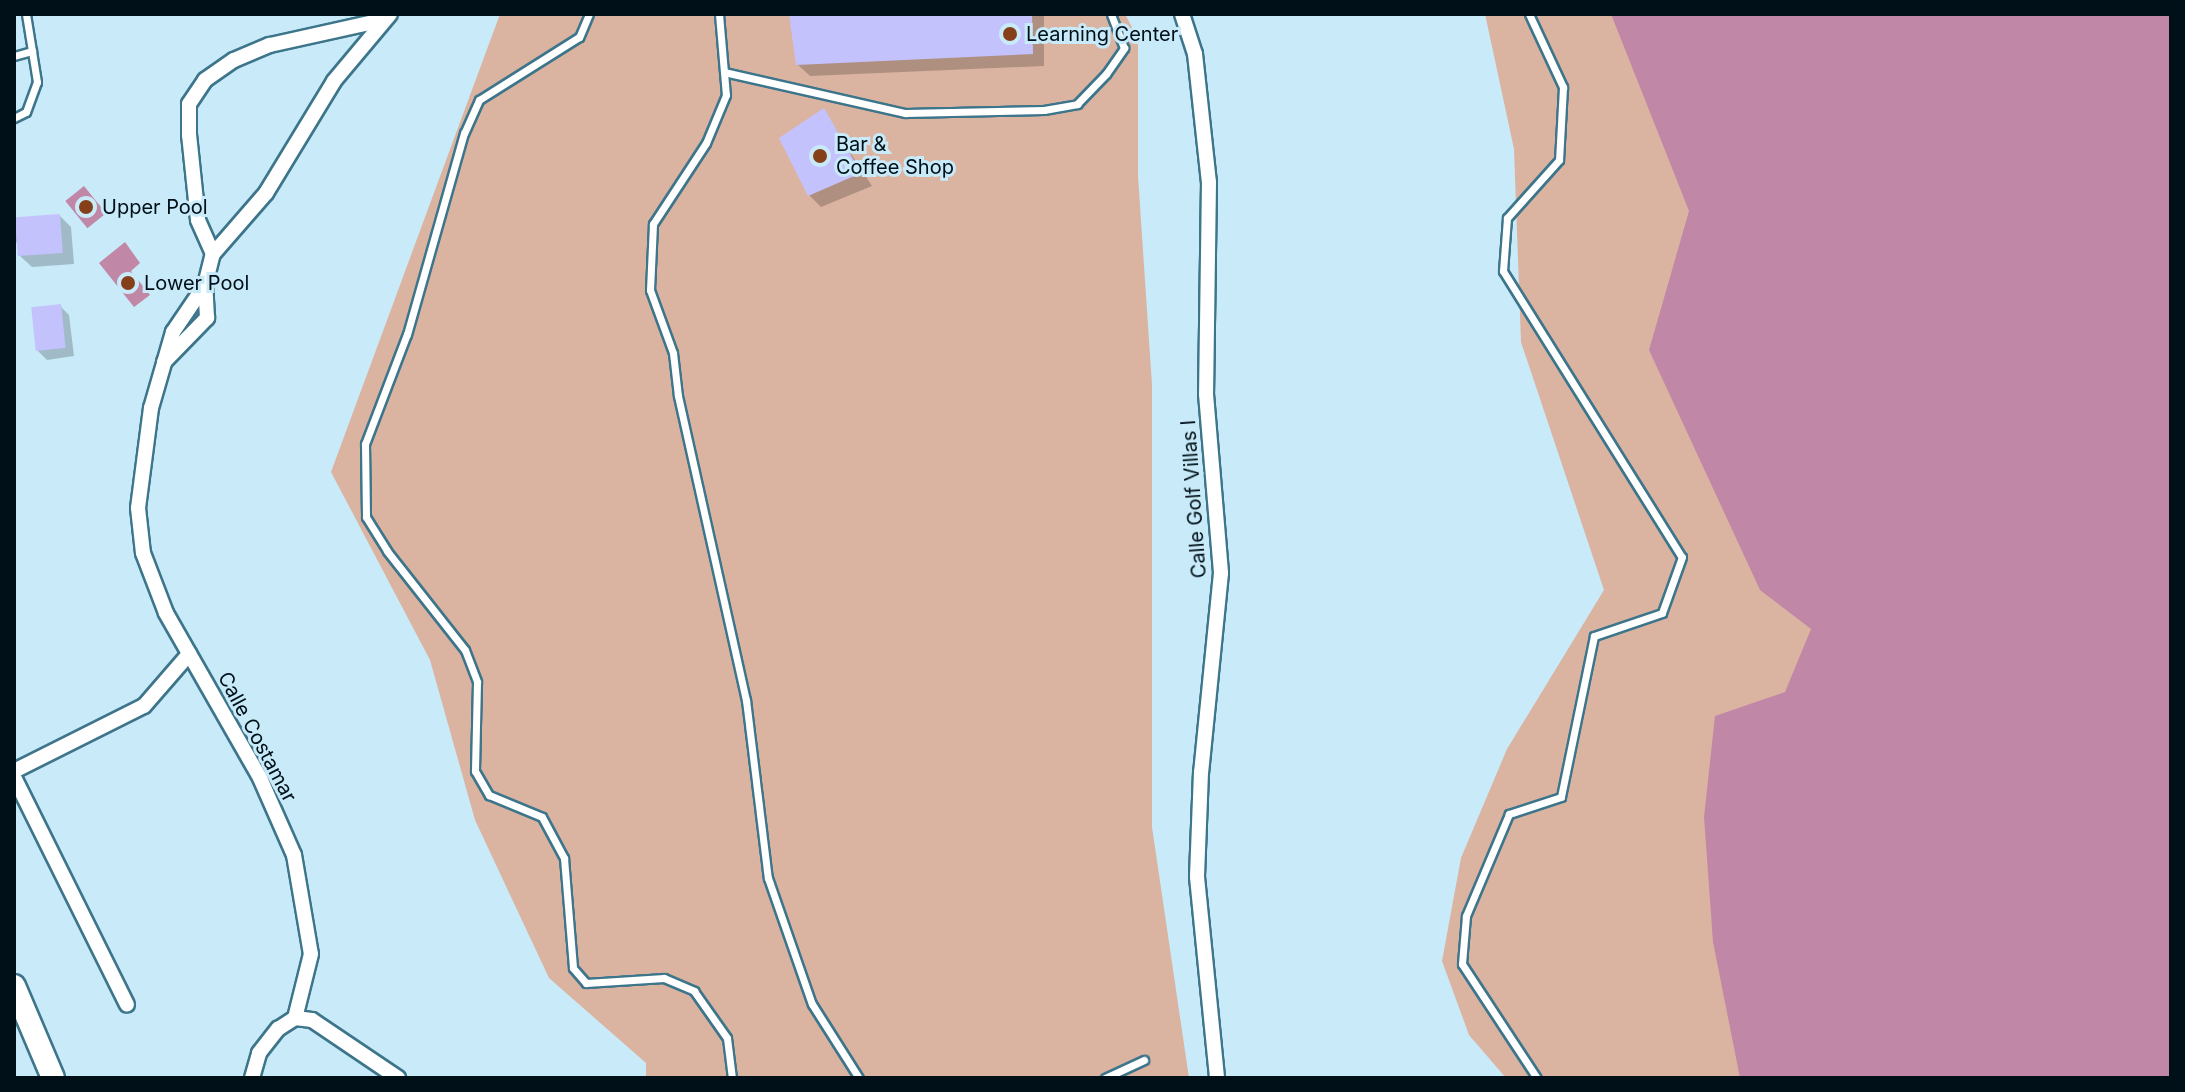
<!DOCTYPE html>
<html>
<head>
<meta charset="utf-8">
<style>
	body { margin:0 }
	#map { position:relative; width:2185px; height:1092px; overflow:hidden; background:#c8eaf9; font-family:Inter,sans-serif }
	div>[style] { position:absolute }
	.green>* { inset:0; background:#dbb3a1 }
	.water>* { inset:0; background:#c187a6; transform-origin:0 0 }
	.shadow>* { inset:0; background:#0003 }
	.building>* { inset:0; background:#c4c2fd; transform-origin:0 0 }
	.roads { filter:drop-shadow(2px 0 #3d758b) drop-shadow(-2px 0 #3d758b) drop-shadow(0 2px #3d758b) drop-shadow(0 -2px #3d758b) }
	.lane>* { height:7px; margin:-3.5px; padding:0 3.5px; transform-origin:3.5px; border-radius:3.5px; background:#fff }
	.street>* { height:14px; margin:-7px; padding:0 7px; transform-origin:7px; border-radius:7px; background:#fff }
	.secondary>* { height:22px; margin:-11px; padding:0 11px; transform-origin:11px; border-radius:11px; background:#fff }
	.dots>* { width:22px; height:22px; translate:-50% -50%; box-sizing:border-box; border:4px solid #c8eaf9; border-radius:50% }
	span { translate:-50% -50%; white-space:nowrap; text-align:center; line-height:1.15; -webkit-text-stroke:6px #c8eaf9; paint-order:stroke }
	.poi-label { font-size:20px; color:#001018 }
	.left { translate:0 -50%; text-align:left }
	.street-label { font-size:20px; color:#001018 }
	.frame { position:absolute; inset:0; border:16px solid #001018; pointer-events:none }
</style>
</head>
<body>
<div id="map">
	<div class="green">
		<div style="clip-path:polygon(500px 14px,1125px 14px,1138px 39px,1138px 176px,1152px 385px,1152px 827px,1189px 1078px,646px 1078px,646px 1063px,549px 978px,475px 820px,430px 660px,331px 472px)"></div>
		<div style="clip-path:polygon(1485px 14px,1653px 14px,1842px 620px,1774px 1078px,1506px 1078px,1469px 1035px,1442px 961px,1461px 858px,1507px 749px,1604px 590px,1521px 342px,1514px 149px)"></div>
	</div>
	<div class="water">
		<div style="clip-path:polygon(1611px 14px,2171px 14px,2171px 1078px,1740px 1078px,1713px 942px,1704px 817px,1715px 716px,1785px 692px,1811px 629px,1760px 590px,1649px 350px,1689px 211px)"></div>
		<div style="left:84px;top:186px;width:35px;height:24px;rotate:51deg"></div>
		<div style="clip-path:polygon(125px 242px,140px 263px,131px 271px,150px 295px,134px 307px,99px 263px)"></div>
	</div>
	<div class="shadow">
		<div style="clip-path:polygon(791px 14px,1044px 14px,1044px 66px,810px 76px,797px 64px)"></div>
		<div style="clip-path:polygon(823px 111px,872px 186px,821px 207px,809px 195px)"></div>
		<div style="clip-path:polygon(60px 216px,71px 227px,74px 264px,32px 267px,20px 256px,19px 242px,14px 243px,14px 219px)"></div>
		<div style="clip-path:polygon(60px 306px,69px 315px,74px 356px,47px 360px,38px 351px)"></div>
	</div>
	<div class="building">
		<div style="clip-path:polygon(789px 14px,1032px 14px,1033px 54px,796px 65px)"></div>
		<div style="clip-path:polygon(824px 108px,861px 173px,808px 196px,779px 138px)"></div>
		<div style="left:60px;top:214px;width:39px;height:45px;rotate:86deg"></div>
		<div style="left:61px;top:304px;width:44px;height:30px;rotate:84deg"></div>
	</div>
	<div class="roads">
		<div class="lane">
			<div style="left:589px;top:14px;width:25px;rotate:113deg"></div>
			<div style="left:579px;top:37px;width:118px;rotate:147.8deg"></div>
			<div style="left:479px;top:100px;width:36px;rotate:114deg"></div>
			<div style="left:464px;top:133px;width:209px;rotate:105.8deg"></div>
			<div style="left:407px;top:334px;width:118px;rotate:110.9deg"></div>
			<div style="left:365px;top:444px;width:73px;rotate:89.2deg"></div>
			<div style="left:366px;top:517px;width:40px;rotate:58deg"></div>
			<div style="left:387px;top:551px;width:126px;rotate:51.8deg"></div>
			<div style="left:465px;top:650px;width:34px;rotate:69deg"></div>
			<div style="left:477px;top:682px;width:89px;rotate:91.3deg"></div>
			<div style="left:475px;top:771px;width:28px;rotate:60deg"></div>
			<div style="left:489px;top:795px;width:57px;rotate:22.5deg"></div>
			<div style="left:542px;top:817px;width:47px;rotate:61.8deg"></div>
			<div style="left:564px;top:858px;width:110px;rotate:85.3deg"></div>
			<div style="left:573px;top:968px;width:20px;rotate:49deg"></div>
			<div style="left:586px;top:983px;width:78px;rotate:-3.7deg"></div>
			<div style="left:664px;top:978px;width:33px;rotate:23deg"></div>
			<div style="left:694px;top:991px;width:57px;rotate:54.9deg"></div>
			<div style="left:727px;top:1038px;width:40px;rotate:82.9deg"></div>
			<div style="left:719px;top:14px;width:81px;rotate:85.1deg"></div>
			<div style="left:726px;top:95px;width:52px;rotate:112.6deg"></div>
			<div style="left:706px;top:143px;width:97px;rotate:123.2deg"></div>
			<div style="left:653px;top:224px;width:66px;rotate:92.6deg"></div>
			<div style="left:650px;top:290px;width:67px;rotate:69.9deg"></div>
			<div style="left:673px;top:353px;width:43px;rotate:83.4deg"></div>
			<div style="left:678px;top:396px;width:312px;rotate:77.4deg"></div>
			<div style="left:746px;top:700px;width:179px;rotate:83deg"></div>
			<div style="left:768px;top:878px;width:133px;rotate:70.8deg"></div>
			<div style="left:812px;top:1004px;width:88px;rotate:57.6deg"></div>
			<div style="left:1529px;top:14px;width:81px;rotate:65deg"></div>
			<div style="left:1563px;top:87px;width:73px;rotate:93.1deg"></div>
			<div style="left:1559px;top:160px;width:78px;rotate:131.9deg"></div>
			<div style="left:1507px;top:218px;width:53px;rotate:94.3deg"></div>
			<div style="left:1503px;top:271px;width:337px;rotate:58deg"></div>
			<div style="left:1682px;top:557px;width:59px;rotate:109.7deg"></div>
			<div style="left:1662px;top:613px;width:72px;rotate:161.3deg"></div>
			<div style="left:1594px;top:636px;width:164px;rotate:101.6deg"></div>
			<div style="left:1561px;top:797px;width:55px;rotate:161.9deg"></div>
			<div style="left:1509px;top:814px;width:111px;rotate:112.9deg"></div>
			<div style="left:1466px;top:916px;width:48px;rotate:94.8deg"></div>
			<div style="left:1462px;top:964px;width:136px;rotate:56.7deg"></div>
			<div style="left:14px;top:56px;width:19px;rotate:-16deg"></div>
			<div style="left:724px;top:72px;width:186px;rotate:12.8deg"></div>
			<div style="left:905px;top:113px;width:139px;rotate:-1.2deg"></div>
			<div style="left:1044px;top:110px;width:34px;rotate:-10deg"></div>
			<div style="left:1077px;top:104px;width:42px;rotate:-46deg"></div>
			<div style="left:1106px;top:74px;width:32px;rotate:-55deg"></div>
			<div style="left:1124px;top:48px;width:36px;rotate:-111deg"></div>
			<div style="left:14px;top:118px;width:13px;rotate:-27deg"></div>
			<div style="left:26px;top:112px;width:32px;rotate:-70deg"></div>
			<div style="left:37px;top:82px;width:69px;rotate:-99.2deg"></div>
			<div style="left:1105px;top:1078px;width:43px;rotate:-24.8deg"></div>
		</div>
		<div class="street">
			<div style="left:1182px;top:14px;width:42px;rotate:72deg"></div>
			<div style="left:1195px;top:54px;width:129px;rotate:83.8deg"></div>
			<div style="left:1209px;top:182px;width:212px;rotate:90.8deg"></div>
			<div style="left:1206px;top:394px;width:180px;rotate:85.2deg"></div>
			<div style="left:1221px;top:573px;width:200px;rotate:95.7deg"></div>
			<div style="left:1201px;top:772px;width:105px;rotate:92.2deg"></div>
			<div style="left:1197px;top:877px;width:202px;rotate:84.3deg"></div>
			<div style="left:213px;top:254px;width:37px;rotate:-114deg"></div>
			<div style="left:198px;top:220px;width:85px;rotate:-96deg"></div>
			<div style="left:189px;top:135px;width:31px;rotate:-90deg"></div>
			<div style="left:189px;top:104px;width:29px;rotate:-56deg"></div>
			<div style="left:205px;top:80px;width:35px;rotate:-35deg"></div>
			<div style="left:234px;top:60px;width:39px;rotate:-23deg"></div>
			<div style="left:270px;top:45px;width:116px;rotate:-12.5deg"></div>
			<div style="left:205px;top:285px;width:57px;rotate:124.2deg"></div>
			<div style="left:173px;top:332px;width:79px;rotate:106.1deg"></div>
			<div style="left:151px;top:408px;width:101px;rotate:97.4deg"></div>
			<div style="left:138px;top:508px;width:45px;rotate:83.7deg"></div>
			<div style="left:143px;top:553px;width:64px;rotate:69deg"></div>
			<div style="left:166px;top:613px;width:190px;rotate:60.3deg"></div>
			<div style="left:260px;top:778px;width:84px;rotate:66.2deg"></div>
			<div style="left:294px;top:855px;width:100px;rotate:80.3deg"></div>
			<div style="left:311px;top:954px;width:66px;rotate:104deg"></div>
			<div style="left:164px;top:362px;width:62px;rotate:-45.7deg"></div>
			<div style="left:207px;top:318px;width:33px;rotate:-93deg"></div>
			<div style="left:205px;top:285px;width:32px;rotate:-76deg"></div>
			<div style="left:213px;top:254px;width:81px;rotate:-49deg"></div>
			<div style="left:266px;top:193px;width:131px;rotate:-58.7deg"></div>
			<div style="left:334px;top:81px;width:87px;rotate:-50.1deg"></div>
			<div style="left:14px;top:771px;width:145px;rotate:-26.6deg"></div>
			<div style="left:144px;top:706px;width:69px;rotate:-49.1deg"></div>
			<div style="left:14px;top:777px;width:254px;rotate:63.6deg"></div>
			<div style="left:295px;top:1018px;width:17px;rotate:7deg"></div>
			<div style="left:312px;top:1020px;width:104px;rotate:34deg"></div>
			<div style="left:252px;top:1078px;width:26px;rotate:-74deg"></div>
			<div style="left:259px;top:1053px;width:31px;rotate:-52deg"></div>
			<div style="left:278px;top:1029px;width:20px;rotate:-33deg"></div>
		</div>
		<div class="secondary">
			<div style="left:14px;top:986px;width:100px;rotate:67deg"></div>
		</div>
	</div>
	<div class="dots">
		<div style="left:1010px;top:34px;background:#853f19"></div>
		<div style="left:820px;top:156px;background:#853f19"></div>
		<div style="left:86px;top:207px;background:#853f19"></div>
		<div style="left:128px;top:283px;background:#853f19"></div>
	</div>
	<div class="poi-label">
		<span class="left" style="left:1026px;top:34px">Learning Center</span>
		<span class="left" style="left:836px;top:156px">Bar &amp;<br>Coffee Shop</span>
		<span class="left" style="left:102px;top:207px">Upper Pool</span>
		<span class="left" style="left:144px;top:283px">Lower Pool</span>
	</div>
	<div class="street-label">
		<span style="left:1194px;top:499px;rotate:-94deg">Calle Golf Villas I</span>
		<span style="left:257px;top:737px;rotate:62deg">Calle Costamar</span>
	</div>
	<div class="frame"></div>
</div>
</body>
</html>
